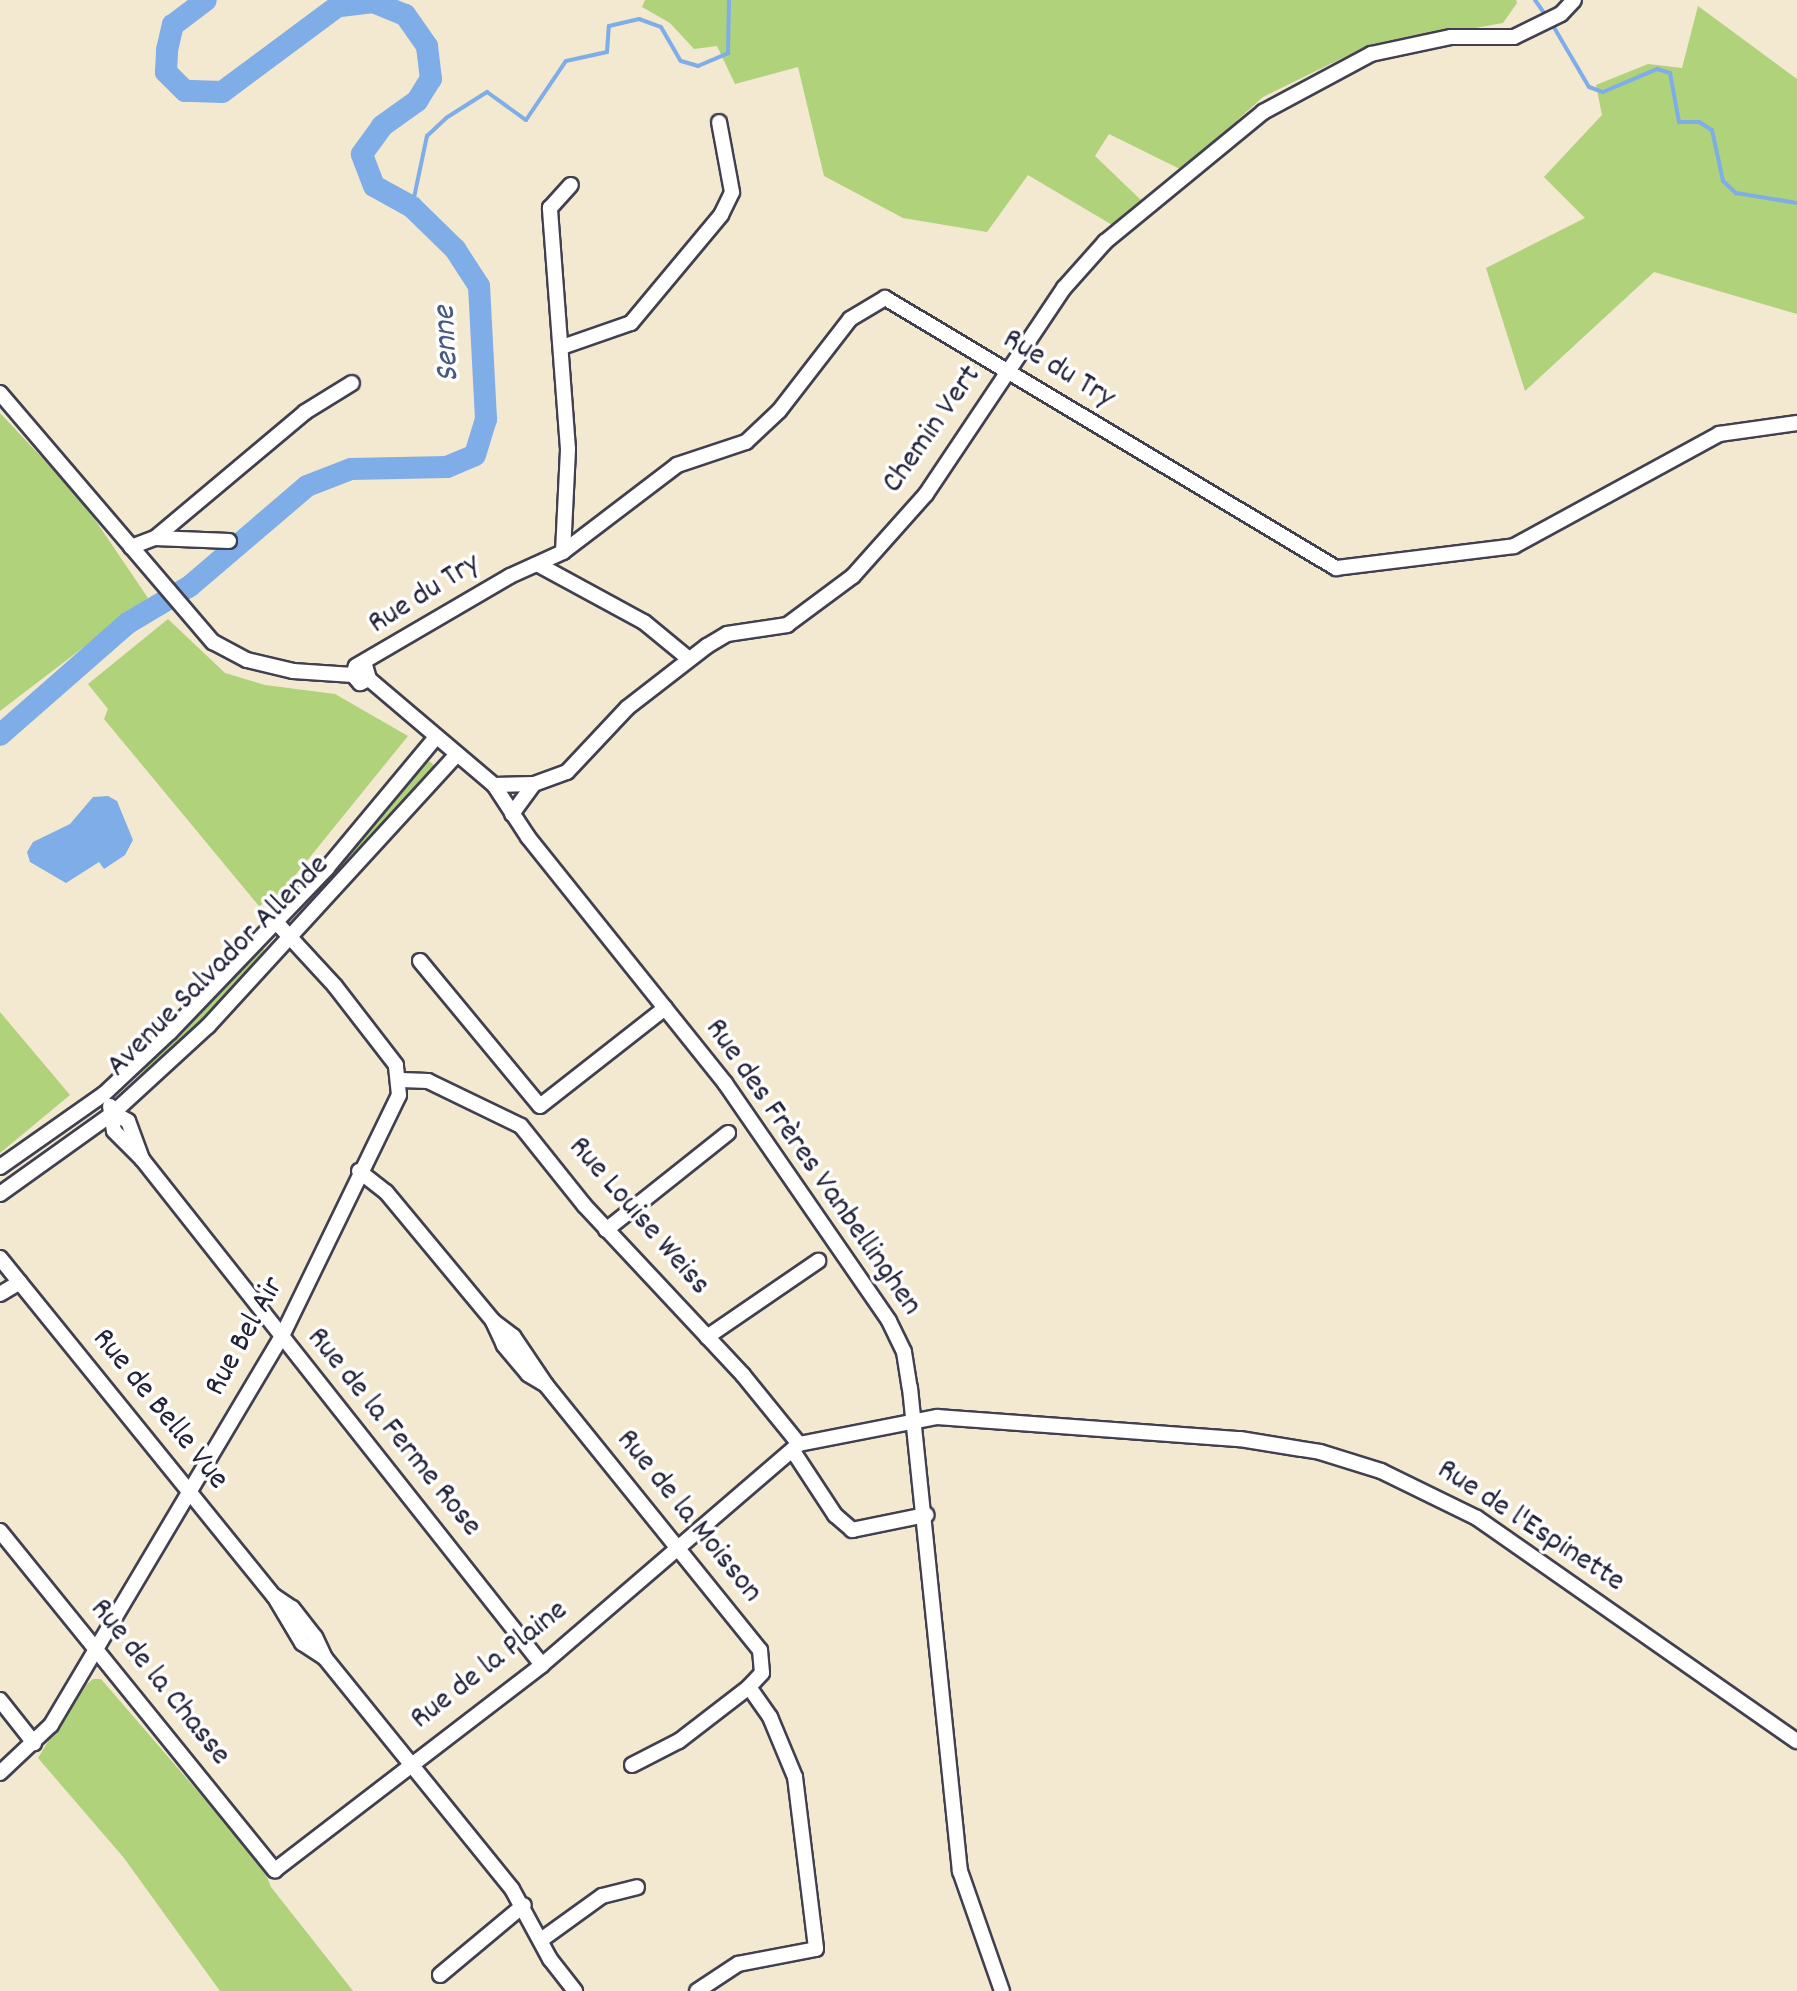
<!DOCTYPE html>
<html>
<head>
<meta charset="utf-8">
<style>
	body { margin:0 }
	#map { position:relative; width:1797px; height:1991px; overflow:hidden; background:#f3e8d0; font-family:Dekko,sans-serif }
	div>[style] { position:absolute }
	.green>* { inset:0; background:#afd27b }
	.water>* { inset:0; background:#7eade8 }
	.stream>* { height:4px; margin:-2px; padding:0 2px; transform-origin:2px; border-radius:2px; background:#7eade8 }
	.river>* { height:22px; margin:-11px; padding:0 11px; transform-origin:11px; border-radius:11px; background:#7eade8 }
	.roads { filter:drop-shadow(2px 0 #414051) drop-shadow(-2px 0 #414051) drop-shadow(0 2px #414051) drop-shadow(0 -2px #414051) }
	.minor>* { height:14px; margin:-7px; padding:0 7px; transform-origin:7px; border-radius:7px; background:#fff }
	span { translate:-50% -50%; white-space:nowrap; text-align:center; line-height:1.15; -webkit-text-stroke:7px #fff; paint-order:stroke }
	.street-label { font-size:32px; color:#22223b }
	.water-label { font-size:34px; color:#475a80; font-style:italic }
</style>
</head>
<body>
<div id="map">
	<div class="green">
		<div style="clip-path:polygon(645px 0,1516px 0,1517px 3px,1503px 23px,1363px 48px,1263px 97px,1182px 170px,1109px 134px,1095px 156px,1144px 203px,1114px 226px,1028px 175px,987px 232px,903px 218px,824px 176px,798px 67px,735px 84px,717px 46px,694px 49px,670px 23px,642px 7px)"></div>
		<div style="clip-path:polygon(1698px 6px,1797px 79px,1797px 314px,1654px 272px,1525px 391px,1486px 268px,1585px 218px,1544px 177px,1602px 115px,1596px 85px,1648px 64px,1682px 68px)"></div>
		<div style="clip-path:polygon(0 413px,81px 499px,148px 598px,0 711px)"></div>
		<div style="clip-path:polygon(168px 619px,225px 673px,265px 685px,335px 694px,408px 736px,280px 894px,259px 906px,104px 719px,108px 709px,88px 684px)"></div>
		<div style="clip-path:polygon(429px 761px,436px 767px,299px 919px,330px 871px)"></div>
		<div style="clip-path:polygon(264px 948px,266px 955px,198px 1030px,119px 1103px,118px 1098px,152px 1061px)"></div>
		<div style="clip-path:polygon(0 1012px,70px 1095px,0 1153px)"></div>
		<div style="clip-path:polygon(93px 1679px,101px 1679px,263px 1867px,271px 1887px,353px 1991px,220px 1991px,124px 1858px,38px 1758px,79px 1691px)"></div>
	</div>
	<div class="water">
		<div style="clip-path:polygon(108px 796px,117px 801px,133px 840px,125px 855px,104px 869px,99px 862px,66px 883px,30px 862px,27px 852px,33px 842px,70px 824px,93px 797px)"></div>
	</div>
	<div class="stream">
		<div style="left:1535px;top:0;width:21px;rotate:55deg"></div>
		<div style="left:1552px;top:24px;width:73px;rotate:59.6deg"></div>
		<div style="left:1589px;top:87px;width:15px;rotate:20deg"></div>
		<div style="left:1603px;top:92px;width:59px;rotate:-23.1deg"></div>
		<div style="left:1657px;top:69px;width:14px;rotate:17deg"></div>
		<div style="left:1670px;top:73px;width:50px;rotate:79.6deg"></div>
		<div style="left:1679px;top:122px;width:20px"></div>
		<div style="left:1699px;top:122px;width:15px;rotate:32deg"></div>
		<div style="left:1712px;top:130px;width:52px;rotate:77.8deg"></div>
		<div style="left:1723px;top:181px;width:18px;rotate:43deg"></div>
		<div style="left:1736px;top:193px;width:62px;rotate:9.3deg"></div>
		<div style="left:412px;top:207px;width:73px;rotate:-78.1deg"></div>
		<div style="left:427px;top:136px;width:26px;rotate:-43deg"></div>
		<div style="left:446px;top:118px;width:49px;rotate:-32.4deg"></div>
		<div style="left:487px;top:92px;width:48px;rotate:35.7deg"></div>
		<div style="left:526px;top:120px;width:71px;rotate:-55.9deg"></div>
		<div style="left:566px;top:61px;width:42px;rotate:-12.4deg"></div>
		<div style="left:607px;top:52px;width:26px;rotate:-86deg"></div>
		<div style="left:609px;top:26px;width:31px;rotate:-13deg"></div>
		<div style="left:639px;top:19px;width:23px;rotate:20deg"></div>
		<div style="left:661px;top:27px;width:39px;rotate:60deg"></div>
		<div style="left:681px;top:61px;width:18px;rotate:16deg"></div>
		<div style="left:698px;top:66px;width:33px;rotate:-23deg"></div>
		<div style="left:728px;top:53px;width:53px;rotate:-88.9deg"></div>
	</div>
	<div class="river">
		<div style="left:0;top:735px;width:170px;rotate:-41.2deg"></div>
		<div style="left:128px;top:623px;width:72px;rotate:-30.8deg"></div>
		<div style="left:190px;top:586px;width:154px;rotate:-40.5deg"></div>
		<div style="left:307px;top:486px;width:47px;rotate:-21.1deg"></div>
		<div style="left:351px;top:469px;width:96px;rotate:-1.2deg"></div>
		<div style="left:447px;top:467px;width:30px;rotate:-23deg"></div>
		<div style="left:475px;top:455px;width:38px;rotate:-73deg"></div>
		<div style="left:486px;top:419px;width:133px;rotate:-93deg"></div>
		<div style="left:479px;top:286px;width:44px;rotate:-123deg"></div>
		<div style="left:455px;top:249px;width:60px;rotate:-135.7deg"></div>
		<div style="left:412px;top:207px;width:43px;rotate:-151.1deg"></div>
		<div style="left:374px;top:186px;width:34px;rotate:-111deg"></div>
		<div style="left:362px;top:154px;width:34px;rotate:-54deg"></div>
		<div style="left:382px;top:126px;width:43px;rotate:-35.5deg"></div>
		<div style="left:417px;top:101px;width:26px;rotate:-58deg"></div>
		<div style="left:431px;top:79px;width:33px;rotate:-97deg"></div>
		<div style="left:427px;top:46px;width:38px;rotate:-125deg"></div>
		<div style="left:405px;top:15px;width:35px;rotate:-158deg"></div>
		<div style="left:373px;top:2px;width:35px;rotate:173deg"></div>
		<div style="left:338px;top:6px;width:144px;rotate:143.4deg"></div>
		<div style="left:222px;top:92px;width:37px;rotate:-178deg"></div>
		<div style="left:185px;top:91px;width:27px;rotate:-135deg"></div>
		<div style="left:166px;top:72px;width:22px;rotate:-87deg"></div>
		<div style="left:167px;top:50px;width:26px;rotate:-77deg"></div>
		<div style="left:173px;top:25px;width:41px;rotate:-37.1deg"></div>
	</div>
	<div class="roads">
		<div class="minor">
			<div style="left:562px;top:347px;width:73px;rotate:-19.2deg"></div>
			<div style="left:631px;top:323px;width:141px;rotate:-50.2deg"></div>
			<div style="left:721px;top:215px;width:25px;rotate:-64deg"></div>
			<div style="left:732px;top:192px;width:71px;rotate:-100.5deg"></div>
			<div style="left:0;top:393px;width:328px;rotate:49.5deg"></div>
			<div style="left:213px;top:642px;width:38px;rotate:28deg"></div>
			<div style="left:247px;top:660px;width:47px;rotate:13.4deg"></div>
			<div style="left:293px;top:671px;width:60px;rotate:3.8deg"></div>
			<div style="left:353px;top:675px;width:11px;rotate:49deg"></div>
			<div style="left:360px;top:683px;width:10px;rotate:-24deg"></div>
			<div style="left:155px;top:538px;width:74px;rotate:2.3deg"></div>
			<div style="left:131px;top:547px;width:26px;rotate:-21deg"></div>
			<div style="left:155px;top:538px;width:196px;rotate:-40deg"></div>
			<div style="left:305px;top:412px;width:55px;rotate:-31.7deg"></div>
			<div style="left:563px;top:552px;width:103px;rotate:-87.2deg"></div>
			<div style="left:568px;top:449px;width:242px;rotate:-94.3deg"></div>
			<div style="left:550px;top:208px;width:31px;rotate:-48deg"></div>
			<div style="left:539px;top:565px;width:119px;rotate:28.5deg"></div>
			<div style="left:644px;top:622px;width:58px;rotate:39.4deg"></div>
			<div style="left:365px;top:665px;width:15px;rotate:74deg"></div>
			<div style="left:369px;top:679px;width:164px;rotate:40.3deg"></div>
			<div style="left:494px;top:785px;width:62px;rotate:56.8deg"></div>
			<div style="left:528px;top:837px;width:315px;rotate:51.3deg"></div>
			<div style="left:725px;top:1083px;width:289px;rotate:55.4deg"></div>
			<div style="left:889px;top:1321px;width:34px;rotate:64deg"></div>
			<div style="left:904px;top:1352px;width:36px;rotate:81deg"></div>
			<div style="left:910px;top:1388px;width:486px;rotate:84.1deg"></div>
			<div style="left:960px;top:1871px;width:127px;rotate:70.7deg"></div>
			<div style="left:353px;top:675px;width:9px;rotate:-72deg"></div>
			<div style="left:356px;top:666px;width:178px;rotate:-30.3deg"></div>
			<div style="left:510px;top:576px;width:58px;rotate:-24.4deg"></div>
			<div style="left:563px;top:552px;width:143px;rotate:-37.3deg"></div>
			<div style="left:677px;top:465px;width:73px;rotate:-18.4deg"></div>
			<div style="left:746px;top:442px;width:45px;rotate:-43.2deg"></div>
			<div style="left:779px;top:411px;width:116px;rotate:-52.3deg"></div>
			<div style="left:850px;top:319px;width:41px;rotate:-31deg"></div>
			<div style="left:885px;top:298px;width:526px;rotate:30.91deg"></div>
			<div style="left:1336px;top:568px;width:179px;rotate:-7deg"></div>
			<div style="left:1514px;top:546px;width:234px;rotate:-28.6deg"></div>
			<div style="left:1719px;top:434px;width:79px;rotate:-8deg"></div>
			<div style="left:494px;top:785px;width:40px;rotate:-1.4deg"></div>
			<div style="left:534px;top:784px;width:35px;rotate:-20deg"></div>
			<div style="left:567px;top:772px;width:88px;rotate:-46.8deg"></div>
			<div style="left:627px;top:708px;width:101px;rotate:-37.8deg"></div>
			<div style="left:707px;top:646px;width:23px;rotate:-31deg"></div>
			<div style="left:727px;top:634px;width:61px;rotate:-8.5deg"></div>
			<div style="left:787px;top:625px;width:82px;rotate:-36.6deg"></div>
			<div style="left:853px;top:576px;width:110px;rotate:-48.3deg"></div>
			<div style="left:926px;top:494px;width:248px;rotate:-56.2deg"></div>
			<div style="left:1064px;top:288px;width:62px;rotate:-48.3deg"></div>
			<div style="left:1105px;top:242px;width:205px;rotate:-39.4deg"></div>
			<div style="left:1263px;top:112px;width:123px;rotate:-28.2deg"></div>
			<div style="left:1371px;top:54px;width:82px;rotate:-12deg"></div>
			<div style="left:1451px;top:37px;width:63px"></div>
			<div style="left:1514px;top:37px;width:52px;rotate:-26.1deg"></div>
			<div style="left:1561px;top:14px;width:19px;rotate:-47deg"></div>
			<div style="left:512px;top:814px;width:37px;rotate:-54deg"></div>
			<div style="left:420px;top:961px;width:188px;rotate:50.4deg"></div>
			<div style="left:540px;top:1106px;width:159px;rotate:-38.1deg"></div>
			<div style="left:401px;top:1080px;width:27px;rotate:2deg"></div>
			<div style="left:428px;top:1081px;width:103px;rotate:25.8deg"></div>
			<div style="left:521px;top:1126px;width:101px;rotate:51.4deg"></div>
			<div style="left:584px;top:1205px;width:233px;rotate:46.9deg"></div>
			<div style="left:743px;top:1375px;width:89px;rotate:50.9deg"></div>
			<div style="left:110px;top:1106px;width:25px;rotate:81deg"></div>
			<div style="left:114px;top:1131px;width:40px;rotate:45deg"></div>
			<div style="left:142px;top:1159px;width:40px;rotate:-110.2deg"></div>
			<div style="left:128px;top:1121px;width:17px;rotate:-152deg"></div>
			<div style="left:142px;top:1159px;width:645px;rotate:51.67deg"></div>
			<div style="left:0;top:1167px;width:127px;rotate:-35.1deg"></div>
			<div style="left:104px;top:1094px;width:91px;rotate:-43.2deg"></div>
			<div style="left:170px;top:1032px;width:227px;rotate:-46.2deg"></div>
			<div style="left:327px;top:868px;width:170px;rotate:-50.2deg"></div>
			<div style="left:359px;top:1171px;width:34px;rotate:38deg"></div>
			<div style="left:386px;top:1192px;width:168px;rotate:50.3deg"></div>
			<div style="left:493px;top:1321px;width:25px;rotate:37deg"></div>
			<div style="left:513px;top:1336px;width:59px;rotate:56deg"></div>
			<div style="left:546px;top:1385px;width:21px;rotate:-149deg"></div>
			<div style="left:528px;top:1374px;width:38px;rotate:-130deg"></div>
			<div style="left:504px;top:1345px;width:26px;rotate:-115deg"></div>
			<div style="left:0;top:1194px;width:139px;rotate:-35.6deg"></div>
			<div style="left:113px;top:1113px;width:129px;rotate:-42.5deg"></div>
			<div style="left:208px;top:1026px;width:367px;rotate:-47.5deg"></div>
			<div style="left:606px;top:1230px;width:156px;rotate:-38.5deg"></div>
			<div style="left:0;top:1258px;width:435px;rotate:51deg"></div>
			<div style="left:274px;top:1596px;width:55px;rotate:59.2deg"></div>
			<div style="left:302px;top:1643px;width:27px;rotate:33deg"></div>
			<div style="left:325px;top:1658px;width:23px;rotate:-115deg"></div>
			<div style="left:315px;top:1637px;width:37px;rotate:-128deg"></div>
			<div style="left:292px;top:1608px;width:22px;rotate:-146deg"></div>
			<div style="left:0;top:1294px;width:23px;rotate:-31deg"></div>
			<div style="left:707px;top:1337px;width:135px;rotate:-34.4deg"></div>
			<div style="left:546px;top:1385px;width:341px;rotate:51.1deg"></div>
			<div style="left:760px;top:1650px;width:23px;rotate:85deg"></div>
			<div style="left:762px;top:1673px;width:19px;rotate:133deg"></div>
			<div style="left:749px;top:1687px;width:37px;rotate:55deg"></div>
			<div style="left:770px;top:1717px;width:65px;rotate:67.4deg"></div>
			<div style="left:795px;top:1777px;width:173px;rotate:83deg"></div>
			<div style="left:816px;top:1949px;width:79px;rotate:169.1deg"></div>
			<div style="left:738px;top:1964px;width:49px;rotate:146.6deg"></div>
			<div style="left:793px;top:1451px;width:77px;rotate:56.7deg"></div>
			<div style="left:835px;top:1515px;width:23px;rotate:41deg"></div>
			<div style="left:852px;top:1530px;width:76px;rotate:-11.5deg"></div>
			<div style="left:0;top:1531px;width:437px;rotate:51deg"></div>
			<div style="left:275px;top:1870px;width:337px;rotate:-37.5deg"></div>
			<div style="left:542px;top:1665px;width:339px;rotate:-40.7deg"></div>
			<div style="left:799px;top:1444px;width:141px;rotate:-11.1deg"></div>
			<div style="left:937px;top:1417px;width:304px;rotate:4.2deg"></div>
			<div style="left:1240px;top:1439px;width:81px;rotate:9.2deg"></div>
			<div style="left:1320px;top:1452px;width:64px;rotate:17.3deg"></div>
			<div style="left:1381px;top:1471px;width:107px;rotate:26.1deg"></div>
			<div style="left:1477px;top:1518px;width:390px;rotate:34.9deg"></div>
			<div style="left:325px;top:1658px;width:297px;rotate:51deg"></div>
			<div style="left:512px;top:1889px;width:80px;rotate:61.5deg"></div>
			<div style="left:550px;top:1959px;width:41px;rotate:52deg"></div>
			<div style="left:0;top:1700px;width:55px;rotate:51.7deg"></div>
			<div style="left:632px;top:1765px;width:53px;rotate:-27.1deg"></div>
			<div style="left:679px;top:1741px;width:88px;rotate:-37.6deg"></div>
			<div style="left:0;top:1773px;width:70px;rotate:-43.3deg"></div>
			<div style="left:51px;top:1725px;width:450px;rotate:-59.3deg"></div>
			<div style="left:281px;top:1338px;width:270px;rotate:-64.1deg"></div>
			<div style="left:399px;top:1095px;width:30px;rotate:-96deg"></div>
			<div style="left:396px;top:1065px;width:100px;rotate:-127.7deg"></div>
			<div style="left:335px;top:986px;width:87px;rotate:-132.7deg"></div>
			<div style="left:541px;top:1940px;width:75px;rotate:-35.8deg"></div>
			<div style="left:602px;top:1896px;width:36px;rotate:-14deg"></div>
			<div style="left:440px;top:1975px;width:109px;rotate:-39.8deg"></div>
		</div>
	</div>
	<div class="street-label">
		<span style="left:1058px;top:370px;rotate:31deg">Rue du Try</span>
		<span style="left:933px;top:430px;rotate:-55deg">Chemin Vert</span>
		<span style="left:425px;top:595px;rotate:-32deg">Rue du Try</span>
		<span style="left:219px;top:967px;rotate:-45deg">Avenue Salvador Allende</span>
		<span style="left:812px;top:1168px;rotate:55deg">Rue des Frères Vanbellinghen</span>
		<span style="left:638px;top:1217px;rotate:49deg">Rue Louise Weiss</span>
		<span style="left:246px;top:1337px;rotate:-61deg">Rue Bel Air</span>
		<span style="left:159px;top:1410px;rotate:51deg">Rue de Belle Vue</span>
		<span style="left:393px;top:1433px;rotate:51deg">Rue de la Ferme Rose</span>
		<span style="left:688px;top:1517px;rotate:51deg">Rue de la Moisson</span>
		<span style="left:1530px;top:1527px;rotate:33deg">Rue de l'Espinette</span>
		<span style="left:490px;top:1666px;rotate:-38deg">Rue de la Plaine</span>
		<span style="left:159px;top:1683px;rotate:51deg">Rue de la Chasse</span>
	</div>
	<div class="water-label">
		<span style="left:448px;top:344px;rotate:-93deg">Senne</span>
	</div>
</div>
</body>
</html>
